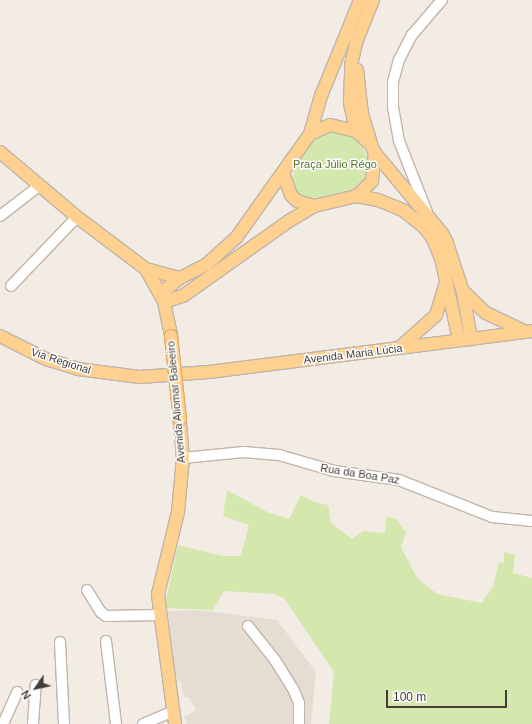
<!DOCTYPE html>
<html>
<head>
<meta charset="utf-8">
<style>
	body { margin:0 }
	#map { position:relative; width:532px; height:724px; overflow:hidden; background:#f2ece4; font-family:Arial,sans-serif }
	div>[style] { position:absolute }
	.residential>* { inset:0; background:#e6ddd2 }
	.green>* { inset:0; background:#d4e7ac }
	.roads { filter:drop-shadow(1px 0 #c1b5aa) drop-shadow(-1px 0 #c1b5aa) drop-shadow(0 1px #c1b5aa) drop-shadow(0 -1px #c1b5aa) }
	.minor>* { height:10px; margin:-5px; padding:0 5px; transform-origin:5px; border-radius:5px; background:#fff }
	.major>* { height:12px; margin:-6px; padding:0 6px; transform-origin:6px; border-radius:6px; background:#ffd190 }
	.bridges { filter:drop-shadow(1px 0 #e4ab60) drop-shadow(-1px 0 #e4ab60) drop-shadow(0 1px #e4ab60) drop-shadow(0 -1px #e4ab60) }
	.major-bridge>* { height:12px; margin:-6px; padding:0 6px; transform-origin:6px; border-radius:6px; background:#ffd190 }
	span { translate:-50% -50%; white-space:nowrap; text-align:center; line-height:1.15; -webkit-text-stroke:3px #fff; paint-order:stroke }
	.park-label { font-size:11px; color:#507627 }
	.street-label { font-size:11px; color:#443c34 }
	.north { position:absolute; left:16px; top:668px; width:40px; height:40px; -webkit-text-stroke:3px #fff; paint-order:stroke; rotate:236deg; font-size:11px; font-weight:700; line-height:16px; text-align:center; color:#443c34 }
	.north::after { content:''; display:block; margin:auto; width:14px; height:18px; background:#443c34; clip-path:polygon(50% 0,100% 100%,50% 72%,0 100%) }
	.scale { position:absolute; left:386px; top:690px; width:121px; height:18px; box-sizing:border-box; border:2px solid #443c34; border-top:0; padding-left:5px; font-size:12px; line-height:14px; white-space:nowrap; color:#443c34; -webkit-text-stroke:3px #fff; paint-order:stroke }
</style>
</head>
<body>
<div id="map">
	<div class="residential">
		<div style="clip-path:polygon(198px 610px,277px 620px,316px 672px,311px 724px,187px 724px,184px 717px,196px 710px,189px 697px,184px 697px,181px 683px,176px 678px,168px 611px)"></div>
	</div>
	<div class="green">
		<div style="clip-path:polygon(331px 131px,341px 131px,354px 137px,362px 147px,367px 156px,369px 174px,365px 181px,341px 197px,307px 198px,298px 193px,292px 179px,299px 157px,320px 135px)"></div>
		<div style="clip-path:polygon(227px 490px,267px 512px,289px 519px,301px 495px,314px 502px,328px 505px,331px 523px,352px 539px,363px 531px,385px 533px,386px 516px,396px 519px,406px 532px,401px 547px,417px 578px,437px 594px,482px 603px,493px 586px,499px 562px,504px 563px,504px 552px,515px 555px,513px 573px,532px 578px,532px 724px,329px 724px,334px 672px,284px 598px,275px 594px,224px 591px,213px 610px,164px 608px,178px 545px,223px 556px,241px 556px,249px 525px,223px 516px)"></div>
	</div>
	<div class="roads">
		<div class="minor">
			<div style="left:427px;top:212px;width:76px;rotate:-111.5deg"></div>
			<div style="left:399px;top:141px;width:35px;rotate:-100deg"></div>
			<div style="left:393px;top:107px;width:25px;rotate:-90deg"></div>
			<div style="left:393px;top:82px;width:23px;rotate:-75deg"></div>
			<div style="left:399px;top:60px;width:28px;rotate:-63deg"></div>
			<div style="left:412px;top:35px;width:46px;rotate:-49.4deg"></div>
			<div style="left:0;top:216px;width:49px;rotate:-37.6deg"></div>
			<div style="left:11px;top:286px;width:95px;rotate:-46.3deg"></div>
			<div style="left:183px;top:458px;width:61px;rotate:-5.6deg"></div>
			<div style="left:244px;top:452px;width:35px;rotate:5deg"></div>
			<div style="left:279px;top:455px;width:57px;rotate:16.2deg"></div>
			<div style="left:334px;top:471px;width:66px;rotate:7.9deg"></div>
			<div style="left:399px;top:480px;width:100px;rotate:21.7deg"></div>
			<div style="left:492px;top:517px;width:40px;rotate:5.7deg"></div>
			<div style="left:87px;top:590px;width:26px;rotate:58deg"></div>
			<div style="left:101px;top:612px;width:6px;rotate:39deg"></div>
			<div style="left:106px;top:616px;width:53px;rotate:-1.1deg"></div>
			<div style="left:248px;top:626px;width:43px;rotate:51.5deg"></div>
			<div style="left:275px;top:660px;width:36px;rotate:58deg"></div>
			<div style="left:294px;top:691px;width:13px;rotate:67deg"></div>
			<div style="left:299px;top:703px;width:21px;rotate:90deg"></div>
			<div style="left:106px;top:641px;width:84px;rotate:83.1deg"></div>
			<div style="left:60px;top:642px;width:82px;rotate:87.2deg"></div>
			<div style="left:3px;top:724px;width:35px;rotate:-66deg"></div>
			<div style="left:33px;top:724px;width:39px;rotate:-86deg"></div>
			<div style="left:143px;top:724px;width:33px;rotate:-23deg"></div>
		</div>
		<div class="major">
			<div style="left:357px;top:70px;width:44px;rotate:83.5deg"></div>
			<div style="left:362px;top:114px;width:31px;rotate:73deg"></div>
			<div style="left:310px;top:134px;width:22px;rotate:-24deg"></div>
			<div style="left:330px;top:125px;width:27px;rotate:13deg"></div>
			<div style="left:0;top:152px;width:101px;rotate:40.2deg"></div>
			<div style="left:77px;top:217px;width:86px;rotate:37deg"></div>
			<div style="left:146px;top:269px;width:38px;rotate:61deg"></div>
			<div style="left:164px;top:302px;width:35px;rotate:78deg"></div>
			<div style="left:375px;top:153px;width:104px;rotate:50.1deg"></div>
			<div style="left:442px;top:233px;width:11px;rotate:63deg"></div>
			<div style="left:447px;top:243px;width:52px;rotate:71.9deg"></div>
			<div style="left:463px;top:292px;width:48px;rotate:80.3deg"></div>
			<div style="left:283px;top:173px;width:23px;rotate:70deg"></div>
			<div style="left:291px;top:195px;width:8px;rotate:45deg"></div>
			<div style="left:297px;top:201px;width:18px;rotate:16deg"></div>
			<div style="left:357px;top:196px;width:21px;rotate:11deg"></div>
			<div style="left:378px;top:200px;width:27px;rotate:22deg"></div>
			<div style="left:403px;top:210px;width:27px;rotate:39deg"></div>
			<div style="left:424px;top:227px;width:13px;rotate:51deg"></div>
			<div style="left:432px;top:237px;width:23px;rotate:67deg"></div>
			<div style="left:441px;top:258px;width:84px;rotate:77.6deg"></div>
			<div style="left:146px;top:269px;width:35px;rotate:15deg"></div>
			<div style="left:464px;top:292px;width:30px;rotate:44deg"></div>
			<div style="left:486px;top:313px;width:44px;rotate:25.4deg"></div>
			<div style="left:160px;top:294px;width:26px;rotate:-39deg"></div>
			<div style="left:180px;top:278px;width:30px;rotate:-27deg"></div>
			<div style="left:207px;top:264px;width:39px;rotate:-42deg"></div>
			<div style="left:236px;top:238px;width:128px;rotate:-54.6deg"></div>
			<div style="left:310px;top:134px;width:40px;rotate:-74deg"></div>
			<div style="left:321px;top:96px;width:104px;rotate:-67.9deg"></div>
			<div style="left:164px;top:302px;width:20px;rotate:-18deg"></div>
			<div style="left:183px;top:296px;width:130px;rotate:-35.3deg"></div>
			<div style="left:289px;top:221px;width:29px;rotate:-31deg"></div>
			<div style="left:314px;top:206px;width:44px;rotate:-13.1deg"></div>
			<div style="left:357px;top:196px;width:21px;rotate:-45deg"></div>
			<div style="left:372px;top:181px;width:28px;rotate:-84deg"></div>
			<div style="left:375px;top:153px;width:9px;rotate:-117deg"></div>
			<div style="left:371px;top:145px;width:21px;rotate:-137deg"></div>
			<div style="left:356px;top:131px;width:29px;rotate:-102deg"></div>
			<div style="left:350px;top:103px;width:38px;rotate:-88deg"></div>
			<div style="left:351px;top:65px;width:26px;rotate:-77deg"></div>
			<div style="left:357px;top:40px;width:43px;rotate:-68.2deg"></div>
			<div style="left:0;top:336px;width:51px;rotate:26.6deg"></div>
			<div style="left:46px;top:359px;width:34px;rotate:17deg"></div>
			<div style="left:78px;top:369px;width:63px;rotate:7.4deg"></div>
			<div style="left:140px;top:377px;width:69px;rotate:-4.1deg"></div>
			<div style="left:209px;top:372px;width:326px;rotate:-7.2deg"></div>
			<div style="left:399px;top:348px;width:50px;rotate:-41.7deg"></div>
			<div style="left:436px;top:315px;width:34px;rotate:-73deg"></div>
			<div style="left:175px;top:724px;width:131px;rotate:-97.5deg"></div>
			<div style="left:158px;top:594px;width:84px;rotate:-76.3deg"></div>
			<div style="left:178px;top:512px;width:54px;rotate:-84.7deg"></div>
			<div style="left:183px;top:458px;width:38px;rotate:-95deg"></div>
		</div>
	</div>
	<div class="bridges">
		<div class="major-bridge">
			<div style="left:171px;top:336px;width:84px;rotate:83.9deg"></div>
		</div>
	</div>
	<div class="park-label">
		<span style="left:335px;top:164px">Praça Júlio Régo</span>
	</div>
	<div class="street-label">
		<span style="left:353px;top:354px;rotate:-7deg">Avenida Maria Lúcia</span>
		<span style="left:61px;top:361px;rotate:18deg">Via Regional</span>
		<span style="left:176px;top:402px;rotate:-95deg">Avenida Aliomar Baleeiro</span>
		<span style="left:360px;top:474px;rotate:9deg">Rua da Boa Paz</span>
	</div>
	<div class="north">N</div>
	<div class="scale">100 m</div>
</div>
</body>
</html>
